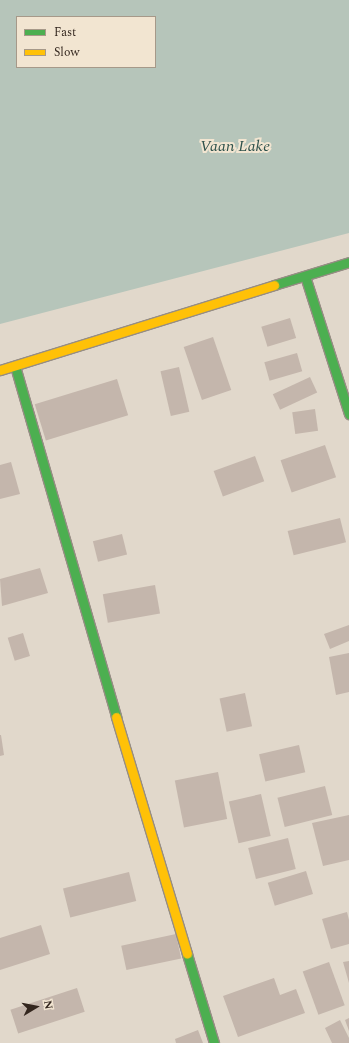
<!DOCTYPE html>
<html>
<head>
<meta charset="utf-8">
<style>
	body { margin:0 }
	#map { position:relative; width:349px; height:1043px; overflow:hidden; background:#e1d8cb; font-family:Spectral,serif }
	div>[style] { position:absolute }
	.water>* { inset:0; background:#b6c5ba }
	.building>* { inset:0; background:#c4b6ac; transform-origin:0 0 }
	.roads { filter:drop-shadow(1px 0 #968d84) drop-shadow(-1px 0 #968d84) drop-shadow(0 1px #968d84) drop-shadow(0 -1px #968d84) }
	.fast>* { height:9px; margin:-4.5px; padding:0 4.5px; transform-origin:4.5px; border-radius:4.5px; background:#4caf50 }
	.slow>* { height:9px; margin:-4.5px; padding:0 4.5px; transform-origin:4.5px; border-radius:4.5px; background:#ffc107 }
	span { translate:-50% -50%; white-space:nowrap; text-align:center; line-height:1.15; -webkit-text-stroke:4px #f2e5d1; paint-order:stroke }
	.water-label { font-size:16px; color:#2f524c; font-style:italic }
	.legend { position:absolute; left:16px; top:16px; width:140px; height:52px; box-sizing:border-box; background:#f2e5d1; border:1px solid #a69989; margin:0; padding:5px 7px; list-style:none; font-size:12px; color:#33261e }
	.legend li { display:flex; align-items:center; gap:8px; height:20px }
	.legend b { width:20px; border:1px solid #a69989 }
	.north { position:absolute; left:16px; top:987px; width:40px; height:40px; -webkit-text-stroke:3px #f2e5d1; paint-order:stroke; rotate:80deg; font-size:11px; font-weight:700; line-height:16px; text-align:center; color:#33261e }
	.north::after { content:''; display:block; margin:auto; width:14px; height:18px; background:#33261e; clip-path:polygon(50% 0,100% 100%,50% 72%,0 100%) }
</style>
</head>
<body>
<div id="map">
	<div class="water">
		<div style="clip-path:polygon(evenodd,0 0,349px 0,349px 233px,0 324px,0 0,17px 17px,155px 17px,155px 67px,17px 67px,17px 17px)"></div>
	</div>
	<div class="building">
		<div style="left:290px;top:318px;width:21px;height:30px;rotate:73deg"></div>
		<div style="left:213px;top:337px;width:56px;height:31px;rotate:71deg"></div>
		<div style="left:297px;top:353px;width:19px;height:34px;rotate:74deg"></div>
		<div style="left:179px;top:367px;width:46px;height:19px;rotate:77deg"></div>
		<div style="left:310px;top:377px;width:17px;height:41px;rotate:65deg"></div>
		<div style="left:117px;top:379px;width:38px;height:86px;rotate:73deg"></div>
		<div style="left:315px;top:409px;width:22px;height:23px;rotate:82deg"></div>
		<div style="left:325px;top:445px;width:34px;height:47px;rotate:71deg"></div>
		<div style="left:255px;top:456px;width:27px;height:44px;rotate:70deg"></div>
		<div style="clip-path:polygon(11px 462px,20px 494px,0 499px,0 465px)"></div>
		<div style="left:340px;top:518px;width:25px;height:54px;rotate:76deg"></div>
		<div style="left:122px;top:534px;width:21px;height:30px;rotate:76deg"></div>
		<div style="clip-path:polygon(40px 568px,48px 593px,2px 606px,0 579px)"></div>
		<div style="left:155px;top:585px;width:29px;height:53px;rotate:80deg"></div>
		<div style="clip-path:polygon(349px 625px,349px 641px,330px 649px,324px 634px)"></div>
		<div style="left:23px;top:633px;width:24px;height:16px;rotate:73deg"></div>
		<div style="clip-path:polygon(349px 653px,349px 692px,336px 695px,329px 657px)"></div>
		<div style="left:245px;top:693px;width:34px;height:26px;rotate:78deg"></div>
		<div style="clip-path:polygon(0 735px,1px 735px,4px 755px,0 756px)"></div>
		<div style="left:299px;top:745px;width:28px;height:41px;rotate:77deg"></div>
		<div style="left:218px;top:772px;width:48px;height:44px;rotate:79deg"></div>
		<div style="left:325px;top:786px;width:30px;height:49px;rotate:76deg"></div>
		<div style="left:261px;top:794px;width:43px;height:33px;rotate:77deg"></div>
		<div style="clip-path:polygon(349px 815px,349px 860px,323px 866px,312px 823px)"></div>
		<div style="left:288px;top:838px;width:32px;height:41px;rotate:76deg"></div>
		<div style="left:306px;top:871px;width:24px;height:40px;rotate:73deg"></div>
		<div style="left:129px;top:872px;width:30px;height:68px;rotate:76deg"></div>
		<div style="clip-path:polygon(347px 912px,349px 920px,349px 944px,331px 949px,322px 919px)"></div>
		<div style="clip-path:polygon(41px 925px,50px 954px,0 970px,0 938px)"></div>
		<div style="left:176px;top:934px;width:25px;height:56px;rotate:78deg"></div>
		<div style="clip-path:polygon(349px 961px,349px 983px,343px 962px)"></div>
		<div style="left:329px;top:962px;width:46px;height:28px;rotate:70deg"></div>
		<div style="clip-path:polygon(274px 978px,280px 995px,296px 989px,305px 1013px,238px 1037px,223px 996px)"></div>
		<div style="left:77px;top:988px;width:25px;height:70px;rotate:72deg"></div>
		<div style="clip-path:polygon(349px 1018px,349px 1031px,345px 1020px)"></div>
		<div style="clip-path:polygon(340px 1020px,349px 1038px,349px 1043px,332px 1043px,325px 1028px)"></div>
		<div style="clip-path:polygon(198px 1030px,203px 1043px,176px 1043px,175px 1039px)"></div>
	</div>
	<div class="roads">
		<div class="fast">
			<div style="left:305px;top:276px;width:145px;rotate:72.3deg"></div>
			<div style="left:274px;top:285px;width:78px;rotate:-17deg"></div>
			<div style="left:15px;top:366px;width:365px;rotate:73.9deg"></div>
			<div style="left:187px;top:954px;width:93px;rotate:73.1deg"></div>
		</div>
		<div class="slow">
			<div style="left:0;top:370px;width:287px;rotate:-17.2deg"></div>
			<div style="left:116px;top:717px;width:247px;rotate:73.3deg"></div>
		</div>
	</div>
	<div class="water-label">
		<span style="left:235px;top:146px">Vaan Lake</span>
	</div>
	<ul class="legend">
	<li><b style="height:5px;background:#4caf50"></b>Fast</li>
	<li><b style="height:5px;background:#ffc107"></b>Slow</li>
	</ul>
	<div class="north">N</div>
</div>
</body>
</html>
